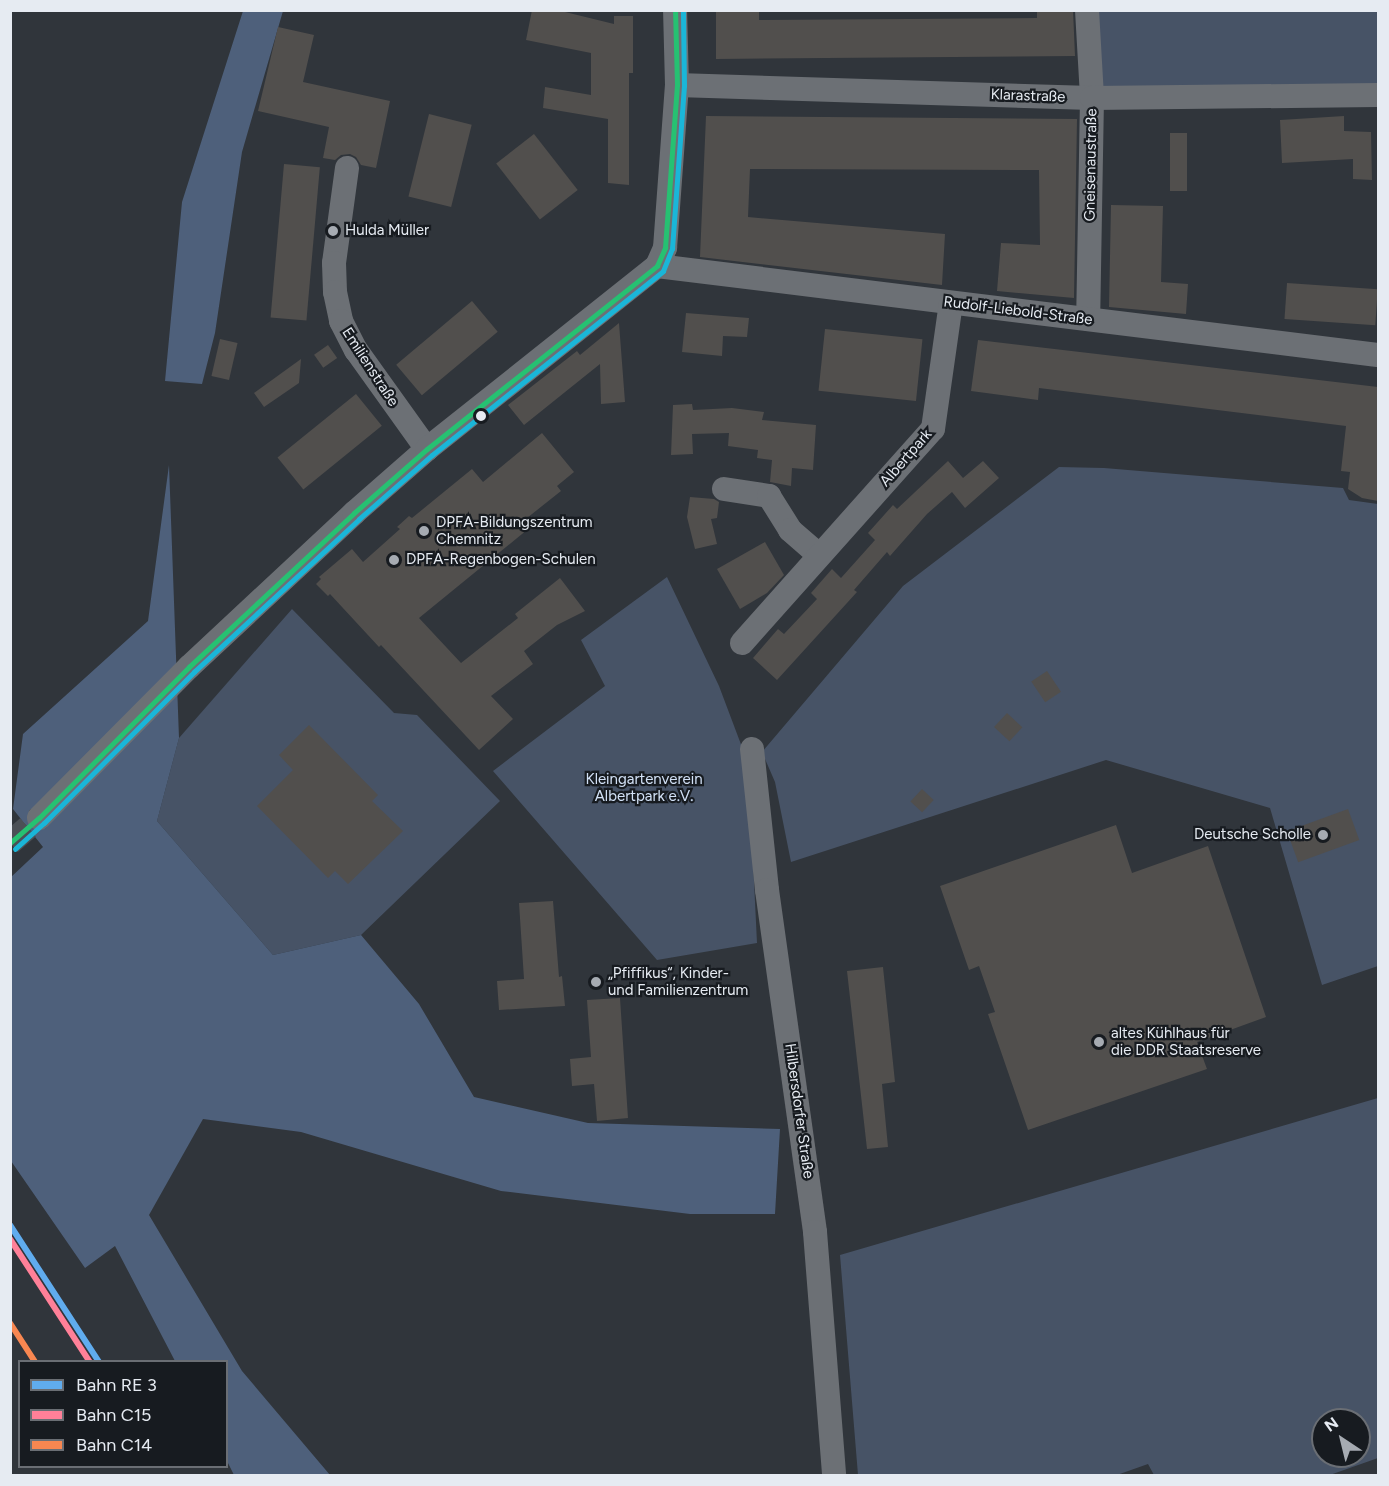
<!DOCTYPE html>
<html>
<head>
<meta charset="utf-8">
<style>
	body { margin:0 }
	#map { position:relative; width:1389px; height:1486px; overflow:hidden; background:#30353b; font-family:Figtree,sans-serif }
	div>[style] { position:absolute }
	.green>* { inset:0; background:#475366; transform-origin:0 0 }
	.forest>* { inset:0; background:#4e607b }
	.building>* { inset:0; background:#514f4d; transform-origin:0 0 }
	.minor-tunnel>* { height:24px; margin-top:-12px; transform-origin:0; background:repeating-linear-gradient(90deg,#4b5056 0 24px,transparent 0 36px) }
	.minor>* { height:24px; margin:-12px; padding:0 12px; transform-origin:12px; border-radius:12px; background:#6c7075 }
	.bus-1>* { height:4.5px; margin:-2.25px; padding:0 2.25px; transform-origin:2.25px; border-radius:2.25px; background:#26c172 }
	.bus-2>* { height:4.5px; margin:-2.25px; padding:0 2.25px; transform-origin:2.25px; border-radius:2.25px; background:#1ab6d8 }
	.rail-1>* { height:6px; margin:-3px; padding:0 3px; transform-origin:3px; border-radius:3px; background:#60acee }
	.rail-2>* { height:6px; margin:-3px; padding:0 3px; transform-origin:3px; border-radius:3px; background:#ff8098 }
	.rail-3>* { height:6px; margin:-3px; padding:0 3px; transform-origin:3px; border-radius:3px; background:#f88751 }
	.dots>* { width:16px; height:16px; translate:-50% -50%; box-sizing:border-box; border:3px solid #171b20; border-radius:50% }
	span { translate:-50% -50%; white-space:nowrap; text-align:center; line-height:1.15; -webkit-text-stroke:4.5px #171b20; paint-order:stroke }
	.street-label { font-size:15px; color:#e6ebf2 }
	.poi-label { font-size:15px; color:#e6ebf2 }
	.left { translate:0 -50%; text-align:left }
	.right { translate:-100% -50%; text-align:right }
	.park-label { font-size:15px; color:#d3e2f7 }
	.frame { position:absolute; inset:0; border:12px solid #e6ebf2; pointer-events:none }
	.legend { position:absolute; left:18px; top:1360px; width:210px; height:108px; box-sizing:border-box; background:#171b20; border:2px solid #6a6e74; margin:0; padding:8px 10px; list-style:none; font-size:18px; color:#e6ebf2 }
	.legend li { display:flex; align-items:center; gap:12px; height:30px }
	.legend b { width:30px; border:2px solid #6a6e74 }
	.north { position:absolute; left:1311px; top:1408px; width:60px; height:60px; box-sizing:border-box; background:#171b20; border:2px solid #6a6e74; border-radius:50%; rotate:325deg; font-size:16px; font-weight:700; line-height:24px; text-align:center; color:#e6ebf2 }
	.north::after { content:''; display:block; margin:auto; width:21px; height:27px; background:#a6abb2; clip-path:polygon(50% 0,100% 100%,50% 72%,0 100%) }
</style>
</head>
<body>
<div id="map">
	<div class="green">
		<div style="left:1093px;top:11px;width:285px;height:81px"></div>
		<div style="clip-path:polygon(1059px 467px,1104px 468px,1343px 488px,1349px 500px,1378px 504px,1378px 966px,1322px 985px,1270px 808px,1106px 760px,791px 862px,775px 782px,762px 752px,903px 586px)"></div>
		<div style="clip-path:polygon(667px 577px,719px 686px,745px 755px,749px 778px,757px 943px,657px 960px,493px 771px,605px 686px,581px 640px)"></div>
		<div style="clip-path:polygon(292px 609px,394px 713px,417px 715px,500px 801px,361px 935px,273px 955px,157px 821px,179px 738px)"></div>
		<div style="clip-path:polygon(evenodd,1378px 1098px,1378px 1458px,1327px 1476px,1154px 1475px,1148px 1464px,1114px 1476px,858px 1475px,840px 1255px,1378px 1098px,1323px 1420px,1359px 1420px,1359px 1456px,1323px 1456px,1323px 1420px)"></div>
	</div>
	<div class="forest">
		<div style="clip-path:polygon(243px 11px,283px 11px,242px 152px,215px 333px,202px 384px,165px 381px,182px 202px)"></div>
		<div style="clip-path:polygon(169px 465px,179px 738px,157px 821px,273px 955px,361px 935px,419px 1004px,474px 1097px,588px 1123px,780px 1129px,775px 1214px,690px 1214px,501px 1191px,301px 1132px,203px 1119px,149px 1215px,242px 1371px,330px 1475px,234px 1475px,227px 1461px,226px 1362px,175px 1361px,115px 1246px,85px 1268px,11px 1161px,10px 878px,43px 847px,13px 809px,23px 734px,148px 621px)"></div>
	</div>
	<div class="building">
		<div style="clip-path:polygon(532px 10px,557px 10px,614px 24px,614px 16px,633px 16px,633px 73px,629px 73px,629px 185px,608px 183px,608px 119px,543px 108px,545px 87px,591px 95px,591px 53px,526px 40px)"></div>
		<div style="clip-path:polygon(716px 10px,759px 10px,759px 20px,1037px 18px,1037px 10px,1073px 10px,1075px 56px,716px 59px)"></div>
		<div style="clip-path:polygon(278px 27px,314px 35px,303px 82px,390px 101px,376px 168px,361px 165px,356px 157px,350px 154px,341px 155px,335px 160px,323px 158px,329px 127px,258px 111px)"></div>
		<div style="left:429px;top:114px;width:44px;height:85px;rotate:14deg"></div>
		<div style="clip-path:polygon(706px 116px,1077px 119px,1074px 298px,997px 291px,1001px 243px,1040px 245px,1039px 170px,750px 169px,748px 217px,945px 234px,942px 285px,700px 257px)"></div>
		<div style="clip-path:polygon(1344px 116px,1344px 131px,1371px 132px,1372px 180px,1353px 179px,1353px 159px,1282px 163px,1280px 120px)"></div>
		<div style="left:1170px;top:133px;width:17px;height:58px"></div>
		<div style="left:534px;top:134px;width:71px;height:48px;rotate:52deg"></div>
		<div style="left:284px;top:164px;width:36px;height:154px;rotate:5deg"></div>
		<div style="clip-path:polygon(1111px 205px,1163px 206px,1161px 282px,1188px 284px,1186px 314px,1109px 307px)"></div>
		<div style="left:1287px;top:283px;width:91px;height:36px;rotate:4deg"></div>
		<div style="left:472px;top:301px;width:40px;height:99px;rotate:50deg"></div>
		<div style="clip-path:polygon(686px 313px,749px 318px,747px 337px,723px 336px,722px 356px,682px 352px)"></div>
		<div style="clip-path:polygon(619px 323px,625px 402px,601px 404px,600px 364px,524px 425px,508px 405px,577px 351px,580px 355px)"></div>
		<div style="left:825px;top:329px;width:98px;height:62px;rotate:6deg"></div>
		<div style="left:220px;top:339px;width:18px;height:38px;rotate:13deg"></div>
		<div style="clip-path:polygon(978px 340px,1378px 387px,1378px 501px,1362px 498px,1348px 489px,1350px 472px,1341px 471px,1346px 426px,1039px 388px,1038px 400px,971px 391px)"></div>
		<div style="left:328px;top:345px;width:16px;height:17px;rotate:55deg"></div>
		<div style="clip-path:polygon(301px 359px,299px 383px,264px 407px,254px 393px)"></div>
		<div style="left:356px;top:394px;width:41px;height:101px;rotate:51deg"></div>
		<div style="clip-path:polygon(692px 404px,693px 410px,732px 408px,764px 412px,762px 420px,816px 425px,813px 470px,792px 468px,791px 486px,770px 482px,772px 460px,757px 458px,758px 450px,728px 446px,729px 433px,692px 434px,693px 454px,671px 455px,673px 405px)"></div>
		<div style="clip-path:polygon(542px 433px,574px 472px,557px 486px,561px 491px,527px 518px,533px 525px,419px 618px,461px 663px,518px 618px,515px 614px,560px 578px,585px 611px,557px 625px,524px 651px,533px 664px,491px 696px,513px 719px,479px 750px,381px 645px,379px 647px,330px 594px,328px 596px,316px 584px,321px 579px,319px 577px,352px 549px,363px 562px,400px 529px,397px 527px,409px 516px,412px 518px,472px 469px,483px 482px)"></div>
		<div style="clip-path:polygon(948px 461px,963px 478px,983px 461px,999px 478px,965px 508px,952px 492px,927px 514px,890px 556px,887px 552px,854px 590px,857px 592px,777px 680px,753px 658px,778px 629px,784px 634px,817px 599px,811px 593px,832px 569px,841px 578px,875px 540px,868px 533px,893px 505px,897px 509px)"></div>
		<div style="clip-path:polygon(690px 497px,714px 499px,719px 502px,717px 518px,711px 519px,717px 544px,695px 549px,687px 517px)"></div>
		<div style="clip-path:polygon(765px 542px,784px 575px,767px 593px,740px 609px,717px 569px)"></div>
		<div style="left:1047px;top:671px;width:25px;height:19px;rotate:56deg"></div>
		<div style="left:1007px;top:713px;width:21px;height:19px;rotate:43deg"></div>
		<div style="clip-path:polygon(309px 725px,378px 795px,372px 801px,403px 831px,348px 884px,335px 871px,328px 878px,257px 806px,293px 770px,279px 755px)"></div>
		<div style="left:922px;top:789px;width:16px;height:17px;rotate:43deg"></div>
		<div style="left:1348px;top:809px;width:33px;height:65px;rotate:70deg"></div>
		<div style="clip-path:polygon(1116px 825px,1132px 873px,1208px 846px,1266px 1017px,1197px 1042px,1207px 1069px,1028px 1130px,988px 1014px,995px 1012px,979px 966px,969px 970px,940px 886px)"></div>
		<div style="clip-path:polygon(553px 901px,559px 977px,562px 976px,565px 1006px,499px 1010px,497px 981px,524px 979px,519px 903px)"></div>
		<div style="clip-path:polygon(883px 967px,895px 1082px,882px 1084px,888px 1147px,867px 1149px,847px 971px)"></div>
		<div style="clip-path:polygon(620px 998px,628px 1118px,597px 1121px,594px 1084px,572px 1086px,570px 1059px,591px 1057px,587px 1000px)"></div>
	</div>
	<div class="minor-tunnel">
		<div style="left:10px;top:843px;width:38px;rotate:-41deg"></div>
	</div>
	<div class="minor">
		<div style="left:1087px;top:10px;width:88px;rotate:86.7deg"></div>
		<div style="left:1092px;top:98px;width:221px;rotate:91deg"></div>
		<div style="left:677px;top:85px;width:415px;rotate:1.8deg"></div>
		<div style="left:1092px;top:98px;width:286px;rotate:-0.6deg"></div>
		<div style="left:347px;top:168px;width:96px;rotate:97.8deg"></div>
		<div style="left:334px;top:263px;width:29px;rotate:88deg"></div>
		<div style="left:335px;top:292px;width:30px;rotate:78deg"></div>
		<div style="left:341px;top:321px;width:33px;rotate:63deg"></div>
		<div style="left:356px;top:350px;width:122px;rotate:54.4deg"></div>
		<div style="left:657px;top:266px;width:726px;rotate:7.04deg"></div>
		<div style="left:724px;top:489px;width:46px;rotate:8.8deg"></div>
		<div style="left:769px;top:496px;width:40px;rotate:58deg"></div>
		<div style="left:790px;top:530px;width:38px;rotate:41deg"></div>
		<div style="left:742px;top:643px;width:287px;rotate:-48.3deg"></div>
		<div style="left:933px;top:429px;width:127px;rotate:-81.9deg"></div>
		<div style="left:752px;top:749px;width:142px;rotate:83.9deg"></div>
		<div style="left:767px;top:890px;width:345px;rotate:82deg"></div>
		<div style="left:815px;top:1232px;width:245px;rotate:85.5deg"></div>
		<div style="left:39px;top:818px;width:213px;rotate:-45.2deg"></div>
		<div style="left:189px;top:667px;width:226px;rotate:-43deg"></div>
		<div style="left:354px;top:513px;width:97px;rotate:-41.2deg"></div>
		<div style="left:427px;top:449px;width:294px;rotate:-38.5deg"></div>
		<div style="left:657px;top:266px;width:20px;rotate:-66deg"></div>
		<div style="left:665px;top:248px;width:163px;rotate:-85.8deg"></div>
		<div style="left:677px;top:85px;width:75px;rotate:-91.5deg"></div>
	</div>
	<div class="bus-1">
		<div style="left:10px;top:843px;width:38px;rotate:-41deg"></div>
		<div style="left:39px;top:818px;width:213px;rotate:-45.2deg"></div>
		<div style="left:189px;top:667px;width:226px;rotate:-43deg"></div>
		<div style="left:354px;top:513px;width:97px;rotate:-41.2deg"></div>
		<div style="left:427px;top:449px;width:294px;rotate:-38.5deg"></div>
		<div style="left:657px;top:266px;width:20px;rotate:-66deg"></div>
		<div style="left:665px;top:248px;width:163px;rotate:-85.8deg"></div>
		<div style="left:677px;top:85px;width:75px;rotate:-91.5deg"></div>
	</div>
	<div class="bus-2">
		<div style="left:15px;top:849px;width:39px;rotate:-42deg"></div>
		<div style="left:44px;top:823px;width:213px;rotate:-45.2deg"></div>
		<div style="left:194px;top:672px;width:225px;rotate:-42.8deg"></div>
		<div style="left:359px;top:519px;width:97px;rotate:-41.2deg"></div>
		<div style="left:432px;top:455px;width:295px;rotate:-38.5deg"></div>
		<div style="left:663px;top:271px;width:24px;rotate:-68deg"></div>
		<div style="left:672px;top:249px;width:163px;rotate:-85.8deg"></div>
		<div style="left:684px;top:86px;width:76px;rotate:-90.8deg"></div>
	</div>
	<div class="rail-1">
		<div style="left:10px;top:1225px;width:163px;rotate:57deg"></div>
	</div>
	<div class="rail-2">
		<div style="left:10px;top:1239px;width:147px;rotate:57deg"></div>
	</div>
	<div class="rail-3">
		<div style="left:10px;top:1323px;width:46px;rotate:57.3deg"></div>
	</div>
	<div class="dots">
		<div style="left:333px;top:231px;background:#a6abb2"></div>
		<div style="left:481px;top:416px;background:#e6ebf2"></div>
		<div style="left:424px;top:531px;background:#a6abb2"></div>
		<div style="left:394px;top:560px;background:#a6abb2"></div>
		<div style="left:1323px;top:835px;background:#a6abb2"></div>
		<div style="left:596px;top:982px;background:#a6abb2"></div>
		<div style="left:1099px;top:1042px;background:#a6abb2"></div>
	</div>
	<div class="street-label">
		<span style="left:1028px;top:96px;rotate:2deg">Klarastraße</span>
		<span style="left:1091px;top:165px;rotate:-89deg">Gneisenaustraße</span>
		<span style="left:1018px;top:311px;rotate:7deg">Rudolf-Liebold-Straße</span>
		<span style="left:370px;top:367px;rotate:57deg">Emilienstraße</span>
		<span style="left:906px;top:458px;rotate:-49deg">Albertpark</span>
		<span style="left:799px;top:1111px;rotate:82deg">Hilbersdorfer Straße</span>
	</div>
	<div class="poi-label">
		<span class="left" style="left:345px;top:231px">Hulda Müller</span>
		<span class="left" style="left:436px;top:531px">DPFA-Bildungszentrum<br>Chemnitz</span>
		<span class="left" style="left:406px;top:560px">DPFA-Regenbogen-Schulen</span>
		<span class="right" style="left:1311px;top:835px">Deutsche Scholle</span>
		<span class="left" style="left:608px;top:982px">„Pfiffikus“, Kinder-<br>und Familienzentrum</span>
		<span class="left" style="left:1111px;top:1042px">altes Kühlhaus für<br>die DDR Staatsreserve</span>
	</div>
	<div class="park-label">
		<span style="left:644px;top:788px">Kleingartenverein<br>Albertpark e.V.</span>
	</div>
	<div class="frame"></div>
	<ul class="legend">
	<li><b style="height:8px;background:#60acee"></b>Bahn RE 3</li>
	<li><b style="height:8px;background:#ff8098"></b>Bahn C15</li>
	<li><b style="height:8px;background:#f88751"></b>Bahn C14</li>
	</ul>
	<div class="north">N</div>
</div>
</body>
</html>
